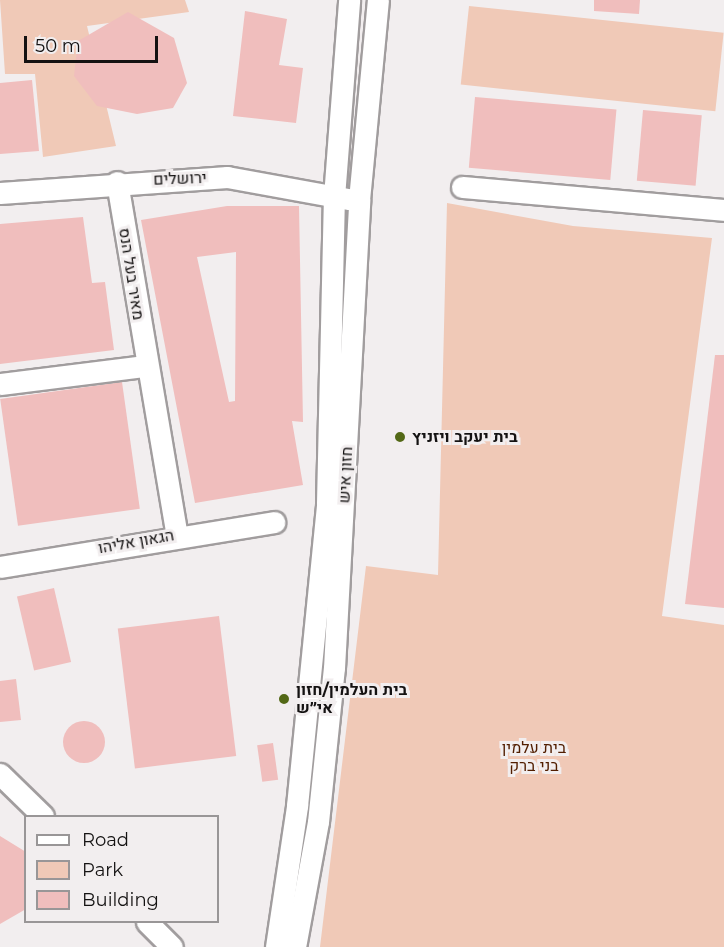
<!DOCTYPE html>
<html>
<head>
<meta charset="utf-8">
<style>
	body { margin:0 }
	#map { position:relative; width:724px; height:947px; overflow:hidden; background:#f2eeef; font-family:Montserrat,Heebo,sans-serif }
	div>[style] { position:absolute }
	.green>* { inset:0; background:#f0c9b7; transform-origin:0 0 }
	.building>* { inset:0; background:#f0bebd; transform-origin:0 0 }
	.round { border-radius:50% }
	.roads { filter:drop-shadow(2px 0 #a19d9e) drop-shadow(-2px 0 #a19d9e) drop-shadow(0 2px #a19d9e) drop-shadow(0 -2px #a19d9e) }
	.minor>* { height:21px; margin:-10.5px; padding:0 10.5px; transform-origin:10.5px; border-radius:10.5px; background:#fff }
	.dots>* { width:16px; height:16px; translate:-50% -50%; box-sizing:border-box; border:3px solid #f2eeef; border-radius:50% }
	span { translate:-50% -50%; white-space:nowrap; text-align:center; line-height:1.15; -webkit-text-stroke:6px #f2eeef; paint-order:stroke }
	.street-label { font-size:16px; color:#141212 }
	.poi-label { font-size:16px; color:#141212; font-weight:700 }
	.left { translate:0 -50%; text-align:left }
	.park-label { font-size:16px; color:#521e00 }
	.legend { position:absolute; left:24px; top:815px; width:195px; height:108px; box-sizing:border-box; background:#f2eeef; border:2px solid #999697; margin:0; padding:8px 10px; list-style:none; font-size:18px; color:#141212 }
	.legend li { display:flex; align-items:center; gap:12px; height:30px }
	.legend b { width:30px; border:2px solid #999697 }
	.scale { position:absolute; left:24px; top:36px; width:134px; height:27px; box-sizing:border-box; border:3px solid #141212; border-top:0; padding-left:8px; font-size:18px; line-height:21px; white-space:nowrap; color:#141212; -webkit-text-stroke:4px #f2eeef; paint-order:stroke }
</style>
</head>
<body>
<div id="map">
	<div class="green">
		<div style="clip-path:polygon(0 0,185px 0,189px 12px,87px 26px,116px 146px,43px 157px,35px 74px,5px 74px)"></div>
		<div style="left:469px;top:6px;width:256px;height:79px;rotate:6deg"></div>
		<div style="clip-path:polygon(447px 203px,573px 226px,712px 238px,662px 616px,724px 625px,724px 947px,320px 947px,366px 566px,438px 575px)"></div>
	</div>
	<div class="building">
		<div style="clip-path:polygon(594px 0,640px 0,639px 14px,594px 11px)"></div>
		<div style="clip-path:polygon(245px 11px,287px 19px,279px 65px,303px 68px,296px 123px,233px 116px)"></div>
		<div style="clip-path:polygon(128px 12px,174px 38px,187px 83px,173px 108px,137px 114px,97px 106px,74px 76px,78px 41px)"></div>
		<div style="clip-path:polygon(32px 80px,39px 151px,0 154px,0 83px)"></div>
		<div style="left:475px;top:97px;width:142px;height:71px;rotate:5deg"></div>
		<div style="left:643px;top:110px;width:59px;height:71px;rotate:5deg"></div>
		<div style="clip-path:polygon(evenodd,227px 206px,299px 206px,303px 422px,292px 421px,303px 485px,195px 503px,141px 220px,227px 206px,236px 252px,235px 401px,229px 402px,197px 257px,236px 252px)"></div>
		<div style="clip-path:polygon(83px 217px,92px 283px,105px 282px,114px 350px,0 364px,0 224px)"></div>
		<div style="clip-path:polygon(715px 355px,724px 355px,724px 608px,685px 604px)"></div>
		<div style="left:122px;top:382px;width:128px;height:123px;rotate:82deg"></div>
		<div style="left:54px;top:588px;width:76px;height:38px;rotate:77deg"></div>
		<div style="left:219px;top:616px;width:141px;height:102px;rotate:83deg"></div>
		<div style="clip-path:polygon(16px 679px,21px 720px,0 722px,0 681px)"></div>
		<div class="round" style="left:63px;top:721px;width:42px;height:42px"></div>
		<div style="left:273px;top:743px;width:37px;height:16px;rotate:82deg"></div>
		<div style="clip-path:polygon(0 836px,26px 852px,26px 909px,0 924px)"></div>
	</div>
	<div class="roads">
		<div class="minor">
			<div style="left:117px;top:182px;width:358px;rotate:80.4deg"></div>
			<div style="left:462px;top:187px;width:263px;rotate:5deg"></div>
			<div style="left:0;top:193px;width:228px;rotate:-4deg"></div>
			<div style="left:227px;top:177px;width:123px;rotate:10.3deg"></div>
			<div style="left:0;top:384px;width:146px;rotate:-7.1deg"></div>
			<div style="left:0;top:567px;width:278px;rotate:-9.3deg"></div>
			<div style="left:0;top:774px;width:60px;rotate:44.3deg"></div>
			<div style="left:147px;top:922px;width:35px;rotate:45deg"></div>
			<div style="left:276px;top:947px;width:143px;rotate:-81.5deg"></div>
			<div style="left:297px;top:806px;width:304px;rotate:-84.3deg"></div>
			<div style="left:327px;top:503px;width:306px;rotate:-88.7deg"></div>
			<div style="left:334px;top:197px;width:198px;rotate:-85.6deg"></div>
			<div style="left:295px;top:947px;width:127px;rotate:-79.6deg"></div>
			<div style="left:318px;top:822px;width:155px;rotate:-84.1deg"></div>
			<div style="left:334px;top:668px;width:469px;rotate:-86.9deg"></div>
			<div style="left:359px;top:200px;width:201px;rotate:-84.6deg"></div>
		</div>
	</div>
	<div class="dots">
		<div style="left:400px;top:437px;background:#536816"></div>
		<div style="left:284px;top:699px;background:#536816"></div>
	</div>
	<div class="street-label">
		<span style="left:180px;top:179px;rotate:-2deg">ירושלים</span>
		<span style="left:131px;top:274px;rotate:81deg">מאיר בעל הנס</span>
		<span style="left:346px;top:475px;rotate:-87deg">חזון איש</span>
		<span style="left:136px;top:542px;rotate:-10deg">הגאון אליהו</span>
	</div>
	<div class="poi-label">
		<span class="left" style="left:412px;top:437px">בית יעקב ויזניץ</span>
		<span class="left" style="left:296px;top:699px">בית העלמין/חזון<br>אי״ש</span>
	</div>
	<div class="park-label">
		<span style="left:534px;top:757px">בית עלמין<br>בני ברק</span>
	</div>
	<ul class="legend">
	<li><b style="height:8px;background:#fff"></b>Road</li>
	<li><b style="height:16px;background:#f0c9b7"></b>Park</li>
	<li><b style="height:16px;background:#f0bebd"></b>Building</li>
	</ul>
	<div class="scale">50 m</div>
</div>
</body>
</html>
